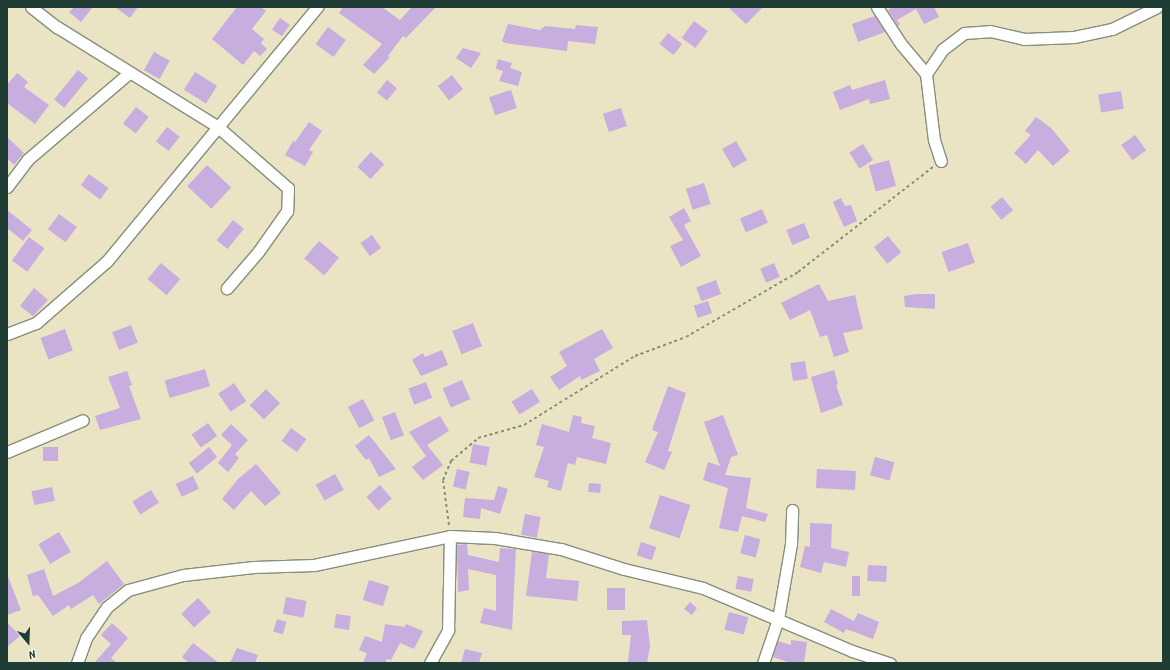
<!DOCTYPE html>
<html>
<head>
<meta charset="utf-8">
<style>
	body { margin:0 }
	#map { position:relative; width:1170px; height:670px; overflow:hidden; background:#eae3c4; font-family:Kalam,sans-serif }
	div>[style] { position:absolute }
	.building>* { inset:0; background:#c8addf; transform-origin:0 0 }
	.path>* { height:2px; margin-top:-1px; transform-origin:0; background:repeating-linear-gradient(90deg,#84907c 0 3px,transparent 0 6px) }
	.roads { filter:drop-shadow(1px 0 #84907c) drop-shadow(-1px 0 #84907c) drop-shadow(0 1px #84907c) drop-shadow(0 -1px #84907c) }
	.minor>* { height:11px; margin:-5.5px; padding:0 5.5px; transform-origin:5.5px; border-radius:5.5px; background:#fff }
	span { translate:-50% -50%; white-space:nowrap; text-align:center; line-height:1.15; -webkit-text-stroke:3.5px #f7f3e8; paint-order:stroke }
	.frame { position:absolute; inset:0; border:8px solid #1f3d34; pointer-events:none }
	.north { position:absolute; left:8px; top:622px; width:40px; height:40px; -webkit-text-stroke:3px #f7f3e8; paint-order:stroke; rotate:161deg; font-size:11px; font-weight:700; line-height:16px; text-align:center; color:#1f3d34 }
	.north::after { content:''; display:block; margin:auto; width:14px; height:18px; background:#1f3d34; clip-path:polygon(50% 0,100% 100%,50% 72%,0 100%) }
</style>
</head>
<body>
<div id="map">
	<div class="building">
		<div style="clip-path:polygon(74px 7px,93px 7px,81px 22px,69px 12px)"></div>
		<div style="clip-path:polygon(115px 7px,138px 7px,130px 18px)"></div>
		<div style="clip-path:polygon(237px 7px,261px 7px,266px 11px,252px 29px,264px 39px,261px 43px,267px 49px,260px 56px,254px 51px,243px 65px,212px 39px)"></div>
		<div style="clip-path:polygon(343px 7px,382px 7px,400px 20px,412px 7px,436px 7px,406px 38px,403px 36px,388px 56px,390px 57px,374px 74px,363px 65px,382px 44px,339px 13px)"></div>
		<div style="clip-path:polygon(728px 7px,763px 7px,746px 24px)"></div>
		<div style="clip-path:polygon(893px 7px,934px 7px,939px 17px,924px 24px,916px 9px,897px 20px,900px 24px,898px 26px,888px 10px)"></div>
		<div style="clip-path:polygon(875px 16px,885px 32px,858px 42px,852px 24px)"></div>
		<div style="left:280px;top:18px;width:12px;height:14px;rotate:35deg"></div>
		<div style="left:694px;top:21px;width:17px;height:21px;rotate:36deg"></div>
		<div style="clip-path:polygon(508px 24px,540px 30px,545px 26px,575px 29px,576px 25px,598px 27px,595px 44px,568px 41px,567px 51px,505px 43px,502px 41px)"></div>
		<div style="left:328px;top:27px;width:22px;height:21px;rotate:36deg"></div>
		<div style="left:668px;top:33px;width:18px;height:14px;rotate:38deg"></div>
		<div style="clip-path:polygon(463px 48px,481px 53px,471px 68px,456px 58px)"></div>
		<div style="left:154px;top:52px;width:18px;height:21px;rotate:29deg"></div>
		<div style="clip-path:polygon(498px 59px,512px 63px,510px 68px,522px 72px,518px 86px,499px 81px,503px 71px,496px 69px)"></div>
		<div style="left:78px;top:70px;width:13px;height:38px;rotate:39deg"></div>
		<div style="left:195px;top:72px;width:26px;height:21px;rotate:32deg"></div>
		<div style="clip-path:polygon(17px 73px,28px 82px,24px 87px,49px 105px,35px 124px,7px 103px,7px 85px)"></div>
		<div style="left:452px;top:75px;width:18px;height:18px;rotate:52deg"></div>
		<div style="left:387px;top:80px;width:13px;height:16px;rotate:39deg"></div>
		<div style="clip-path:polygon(885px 80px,890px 99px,870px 104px,869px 99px,840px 110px,833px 92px,850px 85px,852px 90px)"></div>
		<div style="left:511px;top:90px;width:19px;height:23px;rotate:72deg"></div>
		<div style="left:1121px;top:91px;width:18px;height:23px;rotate:81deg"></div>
		<div style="left:136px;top:107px;width:16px;height:21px;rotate:38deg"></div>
		<div style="left:621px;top:108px;width:19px;height:19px;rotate:72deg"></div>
		<div style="clip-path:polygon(1036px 117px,1051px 128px,1070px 151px,1053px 166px,1038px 150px,1026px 164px,1014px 153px,1031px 135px,1025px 131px)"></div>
		<div style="clip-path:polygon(309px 122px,322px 131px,309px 150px,313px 152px,305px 166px,285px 155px,293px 141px,295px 142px)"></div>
		<div style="left:167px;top:127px;width:16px;height:18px;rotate:38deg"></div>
		<div style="left:1135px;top:135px;width:19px;height:17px;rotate:54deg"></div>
		<div style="clip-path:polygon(7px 137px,24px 153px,14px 165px,7px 158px)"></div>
		<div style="left:736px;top:141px;width:22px;height:16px;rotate:60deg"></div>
		<div style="left:863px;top:144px;width:19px;height:16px;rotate:58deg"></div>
		<div style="left:371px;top:152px;width:18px;height:20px;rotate:43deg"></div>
		<div style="left:889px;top:160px;width:27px;height:21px;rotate:75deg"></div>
		<div style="left:207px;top:165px;width:33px;height:29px;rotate:43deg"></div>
		<div style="left:89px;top:174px;width:24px;height:14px;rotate:36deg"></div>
		<div style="left:704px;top:183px;width:22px;height:19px;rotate:72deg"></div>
		<div style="left:1002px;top:197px;width:17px;height:15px;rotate:50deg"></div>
		<div style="clip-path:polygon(841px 198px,845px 206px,851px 205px,857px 221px,844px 227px,833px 202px)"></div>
		<div style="clip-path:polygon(684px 208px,691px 221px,684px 225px,701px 256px,681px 267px,670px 246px,683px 240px,669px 217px)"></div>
		<div style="left:762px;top:209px;width:15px;height:24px;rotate:67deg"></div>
		<div style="clip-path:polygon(7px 210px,32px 230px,23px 241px,7px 228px)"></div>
		<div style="left:59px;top:214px;width:22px;height:19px;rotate:36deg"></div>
		<div style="left:233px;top:220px;width:14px;height:26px;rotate:39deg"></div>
		<div style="left:804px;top:223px;width:16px;height:19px;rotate:68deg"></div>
		<div style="left:372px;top:235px;width:16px;height:14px;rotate:55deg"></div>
		<div style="left:888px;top:236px;width:21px;height:18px;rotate:51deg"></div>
		<div style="left:29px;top:237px;width:19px;height:29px;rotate:36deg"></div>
		<div style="left:319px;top:241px;width:26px;height:23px;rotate:40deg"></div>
		<div style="left:968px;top:243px;width:21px;height:28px;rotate:71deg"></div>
		<div style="left:161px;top:263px;width:25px;height:21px;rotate:40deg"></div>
		<div style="left:774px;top:263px;width:15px;height:15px;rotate:67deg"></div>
		<div style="left:716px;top:280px;width:15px;height:21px;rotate:70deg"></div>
		<div style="clip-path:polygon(819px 284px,828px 301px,855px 295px,863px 329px,843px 333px,849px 352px,834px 357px,827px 335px,820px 337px,810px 310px,790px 320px,781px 303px)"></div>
		<div style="clip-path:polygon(34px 288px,48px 300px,33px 316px,20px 306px)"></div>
		<div style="clip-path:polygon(917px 294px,935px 294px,935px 309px,905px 307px,904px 296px)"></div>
		<div style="left:708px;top:301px;width:13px;height:15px;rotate:72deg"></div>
		<div style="left:473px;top:323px;width:25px;height:22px;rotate:69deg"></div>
		<div style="left:131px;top:325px;width:19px;height:20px;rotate:69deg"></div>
		<div style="left:65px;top:329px;width:23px;height:26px;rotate:70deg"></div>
		<div style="clip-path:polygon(602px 329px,613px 348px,594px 359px,600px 371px,581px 380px,580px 376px,559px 390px,550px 377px,567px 366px,559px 352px)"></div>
		<div style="clip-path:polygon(442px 350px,448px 365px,421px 376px,412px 360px,423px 353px,425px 357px)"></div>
		<div style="left:805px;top:361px;width:18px;height:15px;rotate:81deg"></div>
		<div style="left:205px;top:369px;width:18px;height:42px;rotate:74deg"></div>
		<div style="clip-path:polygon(834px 370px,838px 384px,836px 385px,843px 405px,821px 413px,811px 377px)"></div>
		<div style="clip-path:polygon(127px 371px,132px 385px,129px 386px,141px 419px,100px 430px,95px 416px,120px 408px,108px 377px)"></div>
		<div style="left:462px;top:380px;width:21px;height:21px;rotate:67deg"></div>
		<div style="left:426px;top:382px;width:17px;height:19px;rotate:69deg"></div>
		<div style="left:234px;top:383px;width:22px;height:19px;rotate:56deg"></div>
		<div style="clip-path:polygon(668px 386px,686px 393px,668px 451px,672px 452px,664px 470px,645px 462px,658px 432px,652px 430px)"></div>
		<div style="left:266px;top:389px;width:20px;height:23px;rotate:45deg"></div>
		<div style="left:532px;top:389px;width:15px;height:24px;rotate:58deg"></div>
		<div style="left:363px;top:399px;width:24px;height:17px;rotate:62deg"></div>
		<div style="left:395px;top:412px;width:25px;height:14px;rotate:69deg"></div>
		<div style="clip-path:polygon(573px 415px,582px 417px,581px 423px,595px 426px,592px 438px,611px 443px,606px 464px,577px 457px,575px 465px,568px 463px,561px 491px,547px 487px,549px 481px,534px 477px,544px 447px,536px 445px,542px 424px,569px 432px)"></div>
		<div style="clip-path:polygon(723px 415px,738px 455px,731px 457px,725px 475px,751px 478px,746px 508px,768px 514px,765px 522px,742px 516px,738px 532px,719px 528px,728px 488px,703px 480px,708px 462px,720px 466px,704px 422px)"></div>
		<div style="clip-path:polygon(440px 416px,449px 431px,427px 445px,443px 465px,423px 480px,412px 467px,426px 456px,409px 432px)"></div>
		<div style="left:208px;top:423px;width:16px;height:20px;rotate:55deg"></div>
		<div style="clip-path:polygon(231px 424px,248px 440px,235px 454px,239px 458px,228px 472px,218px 463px,232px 445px,221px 435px)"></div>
		<div style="left:291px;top:428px;width:19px;height:16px;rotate:36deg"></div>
		<div style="clip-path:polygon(369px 435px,396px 469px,379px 477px,369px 458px,366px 460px,355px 446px)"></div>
		<div style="left:473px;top:444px;width:17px;height:19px;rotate:10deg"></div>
		<div style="left:43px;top:447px;width:15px;height:14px"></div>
		<div style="left:209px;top:447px;width:13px;height:26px;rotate:51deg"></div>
		<div style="left:875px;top:457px;width:20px;height:19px;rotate:15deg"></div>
		<div style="clip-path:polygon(256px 464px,281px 493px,265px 506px,251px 491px,234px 510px,222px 499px,238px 479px)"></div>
		<div style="left:457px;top:469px;width:13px;height:18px;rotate:13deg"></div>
		<div style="left:817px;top:469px;width:39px;height:19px;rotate:3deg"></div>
		<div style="left:335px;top:474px;width:18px;height:22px;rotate:61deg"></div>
		<div style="left:193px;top:476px;width:14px;height:19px;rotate:65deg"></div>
		<div style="left:589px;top:483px;width:12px;height:9px;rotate:5deg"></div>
		<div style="left:380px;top:485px;width:18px;height:18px;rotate:49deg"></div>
		<div style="clip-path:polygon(498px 486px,508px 489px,500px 514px,481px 508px,480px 519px,463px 517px,465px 498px,494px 500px)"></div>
		<div style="left:52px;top:487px;width:14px;height:21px;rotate:78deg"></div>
		<div style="left:151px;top:490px;width:15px;height:22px;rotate:58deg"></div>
		<div style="left:660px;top:495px;width:32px;height:35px;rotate:18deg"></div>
		<div style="left:525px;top:514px;width:16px;height:21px;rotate:11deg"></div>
		<div style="clip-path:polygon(810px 523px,832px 524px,831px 548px,849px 552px,846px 567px,824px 562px,821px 573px,800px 567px,805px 546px,810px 547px)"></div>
		<div style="left:59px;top:532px;width:23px;height:24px;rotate:59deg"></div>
		<div style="left:745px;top:535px;width:16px;height:19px;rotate:15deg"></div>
		<div style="left:641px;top:542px;width:16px;height:14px;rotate:18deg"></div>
		<div style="clip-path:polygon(467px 544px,468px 555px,499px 562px,500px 548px,516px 549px,512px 630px,480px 623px,484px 608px,496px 611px,496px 575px,468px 569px,469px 590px,458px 592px,457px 545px)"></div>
		<div style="clip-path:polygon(532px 552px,549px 554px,546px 578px,579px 581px,577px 601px,526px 596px)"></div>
		<div style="clip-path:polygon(107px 561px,124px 584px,99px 604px,93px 595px,71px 609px,69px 605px,53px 616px,38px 595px,33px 596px,27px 575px,44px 569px,53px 596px,78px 583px)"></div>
		<div style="left:868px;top:565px;width:19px;height:16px;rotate:3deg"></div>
		<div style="clip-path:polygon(7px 574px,21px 610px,7px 615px)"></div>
		<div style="left:738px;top:576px;width:16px;height:13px;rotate:11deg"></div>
		<div style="left:852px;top:576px;width:8px;height:20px"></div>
		<div style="left:369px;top:580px;width:21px;height:21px;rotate:17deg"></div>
		<div style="left:607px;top:588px;width:18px;height:22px"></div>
		<div style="left:286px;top:597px;width:21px;height:17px;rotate:11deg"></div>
		<div style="left:198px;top:598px;width:19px;height:23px;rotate:47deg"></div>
		<div style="clip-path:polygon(690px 602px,697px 608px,692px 615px,684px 609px)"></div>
		<div style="clip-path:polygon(831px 609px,854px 621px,858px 613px,879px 622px,873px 639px,846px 629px,844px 633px,824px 622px)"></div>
		<div style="left:729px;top:612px;width:20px;height:18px;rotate:15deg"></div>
		<div style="left:336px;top:614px;width:15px;height:14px;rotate:8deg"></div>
		<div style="left:277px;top:619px;width:10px;height:13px;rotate:17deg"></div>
		<div style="clip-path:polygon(647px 620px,650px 646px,647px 663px,628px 662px,631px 635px,622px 635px,622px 621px)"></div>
		<div style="clip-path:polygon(7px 622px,20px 636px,7px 647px)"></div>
		<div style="clip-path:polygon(112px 623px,128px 638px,111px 658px,117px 663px,94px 663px,111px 644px,101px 635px)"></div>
		<div style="clip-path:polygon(385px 624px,405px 627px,406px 624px,423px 631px,414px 649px,400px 643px,391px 660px,387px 659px,385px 663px,363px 663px,367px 653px,359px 650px,365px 636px,382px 642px)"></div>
		<div style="clip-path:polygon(791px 640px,807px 642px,804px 663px,791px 663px,773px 657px,778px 641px,791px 645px)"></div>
		<div style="clip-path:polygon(193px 643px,219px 663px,189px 663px,182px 657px)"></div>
		<div style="clip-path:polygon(237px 648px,258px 655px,255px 663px,230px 663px)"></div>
		<div style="clip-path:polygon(465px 649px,482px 653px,479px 663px,461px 663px)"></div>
	</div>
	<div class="path">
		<div style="left:449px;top:525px;width:45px;rotate:-97.6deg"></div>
		<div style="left:443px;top:480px;width:21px;rotate:-67deg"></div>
		<div style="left:451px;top:461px;width:35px;rotate:-40deg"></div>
		<div style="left:478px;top:438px;width:48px;rotate:-15.8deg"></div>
		<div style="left:524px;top:425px;width:131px;rotate:-31.9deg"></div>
		<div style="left:635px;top:356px;width:54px;rotate:-20.4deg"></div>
		<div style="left:686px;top:337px;width:129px;rotate:-30.1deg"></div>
		<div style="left:798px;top:272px;width:171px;rotate:-37.9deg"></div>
	</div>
	<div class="roads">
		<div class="minor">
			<div style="left:31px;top:7px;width:33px;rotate:38deg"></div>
			<div style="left:57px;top:27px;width:190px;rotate:31.8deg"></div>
			<div style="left:218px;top:127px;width:93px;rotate:41.1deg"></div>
			<div style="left:288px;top:188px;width:23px;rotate:92deg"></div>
			<div style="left:287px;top:211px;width:50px;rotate:125.3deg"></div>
			<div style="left:258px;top:252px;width:48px;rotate:130.7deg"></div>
			<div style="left:877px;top:7px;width:44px;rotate:57deg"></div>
			<div style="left:901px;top:44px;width:39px;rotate:50deg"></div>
			<div style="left:926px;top:74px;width:66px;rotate:83.1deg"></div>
			<div style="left:934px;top:140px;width:22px;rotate:72deg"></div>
			<div style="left:926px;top:74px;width:30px;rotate:-56deg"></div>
			<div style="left:943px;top:49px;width:26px;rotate:-37deg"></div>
			<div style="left:964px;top:33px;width:26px;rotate:-4deg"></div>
			<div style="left:990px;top:31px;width:35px;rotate:13deg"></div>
			<div style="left:1024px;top:39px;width:50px;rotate:-2.3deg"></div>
			<div style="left:1074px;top:37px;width:39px;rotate:-12deg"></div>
			<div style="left:1112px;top:29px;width:50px;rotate:-26.1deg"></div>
			<div style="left:7px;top:187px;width:34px;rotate:-53deg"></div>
			<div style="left:27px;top:160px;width:135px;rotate:-40.5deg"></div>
			<div style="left:7px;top:334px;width:31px;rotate:-21deg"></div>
			<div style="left:36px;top:323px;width:94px;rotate:-41.1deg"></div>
			<div style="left:107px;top:261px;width:330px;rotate:-50.4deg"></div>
			<div style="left:7px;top:452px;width:82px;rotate:-22.8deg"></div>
			<div style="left:77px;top:663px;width:27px;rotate:-70deg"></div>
			<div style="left:86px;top:638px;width:37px;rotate:-56deg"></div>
			<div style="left:107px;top:607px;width:27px;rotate:-39deg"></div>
			<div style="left:128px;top:590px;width:57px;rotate:-15.3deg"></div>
			<div style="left:183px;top:575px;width:71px;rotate:-6.4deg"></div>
			<div style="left:254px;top:567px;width:60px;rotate:-1.9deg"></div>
			<div style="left:314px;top:565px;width:139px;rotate:-12deg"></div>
			<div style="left:450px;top:536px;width:45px;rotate:2.5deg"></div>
			<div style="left:495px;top:538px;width:67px;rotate:9.5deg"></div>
			<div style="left:561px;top:549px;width:66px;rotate:17.6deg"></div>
			<div style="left:624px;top:569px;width:81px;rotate:13.5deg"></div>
			<div style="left:703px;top:588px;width:162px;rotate:22.9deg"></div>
			<div style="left:852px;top:651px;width:40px;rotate:18deg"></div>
			<div style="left:430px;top:663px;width:38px;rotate:-61deg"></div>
			<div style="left:448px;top:630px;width:94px;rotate:-88.8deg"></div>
			<div style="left:763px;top:663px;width:46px;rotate:-71.2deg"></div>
			<div style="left:778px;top:619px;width:76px;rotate:-80.2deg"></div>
			<div style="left:791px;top:544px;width:34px;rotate:-88deg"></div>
		</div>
	</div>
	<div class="frame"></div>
	<div class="north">N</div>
</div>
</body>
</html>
